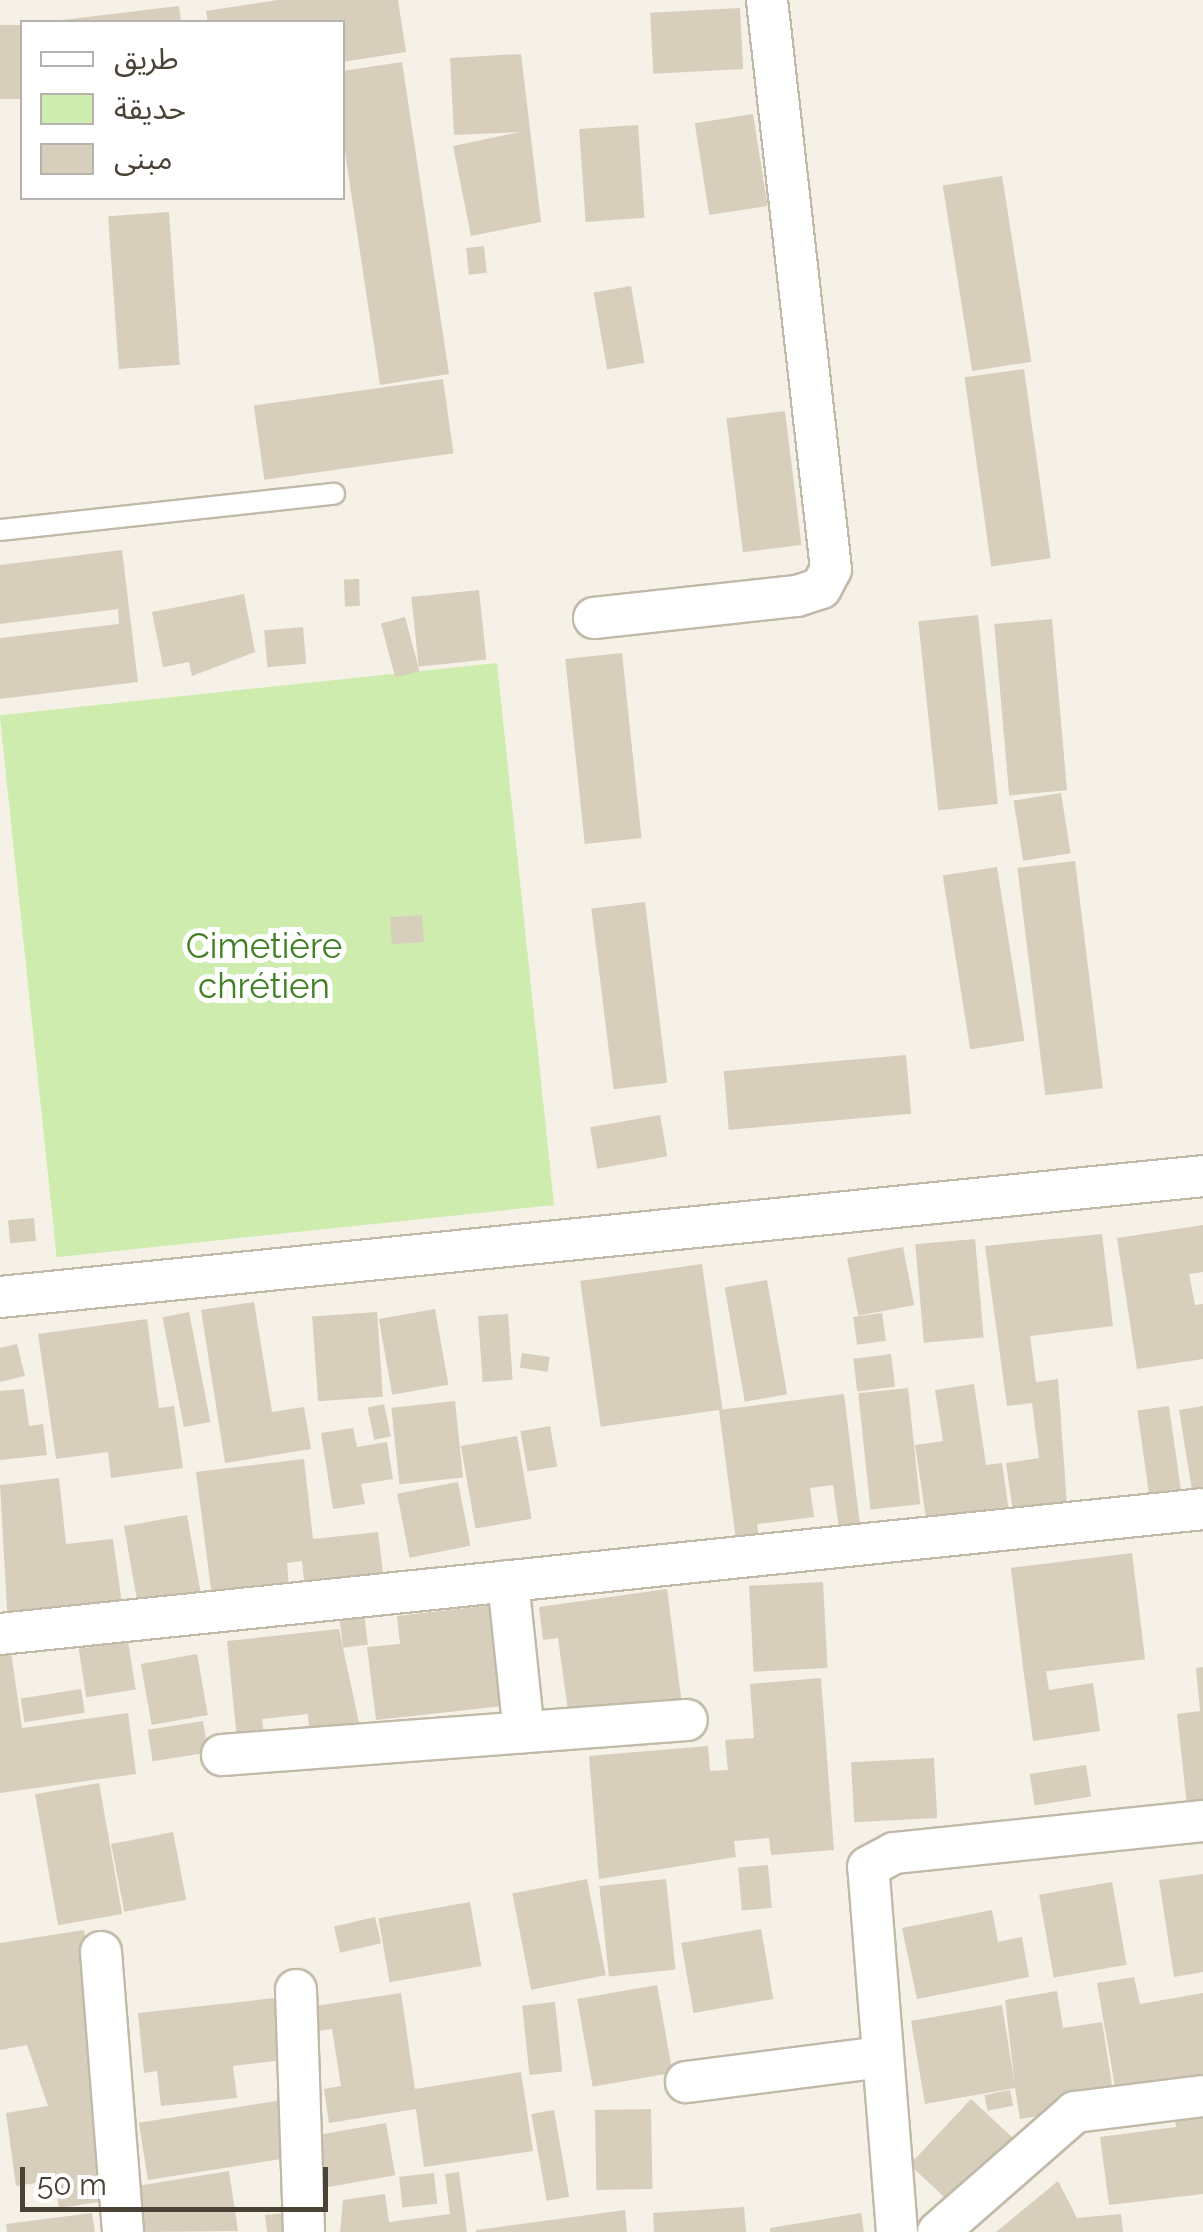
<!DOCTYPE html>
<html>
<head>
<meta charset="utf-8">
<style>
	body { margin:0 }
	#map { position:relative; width:1203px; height:2232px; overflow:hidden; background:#f5f1e7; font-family:Raleway,"Noto Sans Arabic",sans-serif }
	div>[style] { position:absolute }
	.green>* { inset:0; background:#cdecad; transform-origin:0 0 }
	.building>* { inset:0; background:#d8cebc; transform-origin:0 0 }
	.roads { filter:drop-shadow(2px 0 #c1baa9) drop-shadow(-2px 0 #c1baa9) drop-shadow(0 2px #c1baa9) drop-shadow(0 -2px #c1baa9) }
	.lane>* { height:20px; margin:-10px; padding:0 10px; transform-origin:10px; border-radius:10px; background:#fff }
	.street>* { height:40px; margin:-20px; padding:0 20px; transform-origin:20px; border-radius:20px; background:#fff }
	span { translate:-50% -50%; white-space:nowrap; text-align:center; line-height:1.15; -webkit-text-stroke:10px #fff; paint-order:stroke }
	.park-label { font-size:35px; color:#428023 }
	.legend { position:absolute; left:20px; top:20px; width:325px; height:180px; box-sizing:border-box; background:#fff; border:2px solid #b6b3ae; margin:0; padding:12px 18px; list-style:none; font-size:30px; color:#494235 }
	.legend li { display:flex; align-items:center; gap:20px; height:50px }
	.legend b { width:50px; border:2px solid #b6b3ae }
	.scale { position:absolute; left:20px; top:2167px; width:308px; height:45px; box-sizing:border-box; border:5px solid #494235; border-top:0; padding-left:12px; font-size:30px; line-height:35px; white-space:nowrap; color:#494235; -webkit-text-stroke:8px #fff; paint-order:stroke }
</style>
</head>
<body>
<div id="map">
	<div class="green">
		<div style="left:497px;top:663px;width:545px;height:500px;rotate:84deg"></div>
	</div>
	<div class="building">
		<div style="clip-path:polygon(278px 0,398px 0,406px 52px,342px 62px,342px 22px,208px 22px,206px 11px)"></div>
		<div style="clip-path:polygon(179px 6px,181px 22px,62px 22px,62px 20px)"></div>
		<div style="left:740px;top:8px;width:61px;height:90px;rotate:87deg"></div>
		<div style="left:22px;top:25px;width:74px;height:22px;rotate:90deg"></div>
		<div style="clip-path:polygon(521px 54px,541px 222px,471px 236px,453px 146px,520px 132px,454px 135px,450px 58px)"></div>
		<div style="clip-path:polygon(402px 62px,449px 374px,380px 385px,342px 132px,342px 71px)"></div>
		<div style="left:753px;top:114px;width:93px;height:59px;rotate:81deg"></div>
		<div style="left:638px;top:125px;width:93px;height:59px;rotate:86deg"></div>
		<div style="left:1002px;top:176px;width:188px;height:60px;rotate:81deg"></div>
		<div style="left:169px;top:212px;width:153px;height:61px;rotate:86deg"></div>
		<div style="left:484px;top:246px;width:27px;height:18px;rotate:84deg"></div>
		<div style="left:631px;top:286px;width:78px;height:38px;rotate:80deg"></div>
		<div style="left:1024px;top:369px;width:191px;height:60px;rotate:82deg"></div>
		<div style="left:443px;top:379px;width:75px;height:191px;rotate:82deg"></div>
		<div style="left:785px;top:411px;width:135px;height:59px;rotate:83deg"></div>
		<div style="clip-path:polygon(122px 550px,138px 682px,0 699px,0 638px,119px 624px,118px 609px,0 624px,0 565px)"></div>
		<div style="left:359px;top:579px;width:27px;height:15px;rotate:88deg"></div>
		<div style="left:479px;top:590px;width:70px;height:68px;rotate:84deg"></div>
		<div style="clip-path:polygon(244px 594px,255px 652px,192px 676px,189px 662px,163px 667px,152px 612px)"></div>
		<div style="left:978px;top:615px;width:190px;height:60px;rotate:84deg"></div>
		<div style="left:405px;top:617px;width:56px;height:25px;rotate:75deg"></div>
		<div style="left:1052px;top:619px;width:172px;height:58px;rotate:85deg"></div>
		<div style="left:303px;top:627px;width:37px;height:39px;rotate:85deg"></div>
		<div style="left:622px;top:653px;width:186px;height:57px;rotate:84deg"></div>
		<div style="left:1061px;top:793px;width:61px;height:48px;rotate:81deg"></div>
		<div style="left:1075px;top:861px;width:229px;height:58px;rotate:83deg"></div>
		<div style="left:997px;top:867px;width:176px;height:55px;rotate:81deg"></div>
		<div style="left:645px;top:902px;width:182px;height:54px;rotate:83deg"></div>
		<div style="left:422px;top:915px;width:27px;height:32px;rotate:86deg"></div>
		<div style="left:906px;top:1055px;width:59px;height:183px;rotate:85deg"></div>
		<div style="left:660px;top:1115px;width:42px;height:71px;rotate:80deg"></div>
		<div style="left:34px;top:1218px;width:23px;height:26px;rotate:85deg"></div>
		<div style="clip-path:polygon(1203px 1225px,1203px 1272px,1189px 1274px,1195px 1305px,1203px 1304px,1203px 1359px,1137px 1369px,1117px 1238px)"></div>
		<div style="clip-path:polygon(1102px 1234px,1113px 1326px,1030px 1336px,1036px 1382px,1058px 1379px,1067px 1505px,1013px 1512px,1006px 1463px,1039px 1458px,1032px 1403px,1007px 1406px,985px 1246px)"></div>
		<div style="left:975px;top:1239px;width:99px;height:60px;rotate:85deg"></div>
		<div style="left:903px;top:1247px;width:59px;height:57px;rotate:79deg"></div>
		<div style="left:702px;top:1264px;width:147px;height:123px;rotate:82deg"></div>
		<div style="left:767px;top:1280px;width:116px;height:43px;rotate:80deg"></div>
		<div style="clip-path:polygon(254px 1302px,272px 1412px,304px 1407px,311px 1449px,225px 1463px,201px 1310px)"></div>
		<div style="left:435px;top:1309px;width:77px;height:57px;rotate:80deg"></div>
		<div style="left:189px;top:1312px;width:112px;height:27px;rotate:79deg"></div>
		<div style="left:377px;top:1312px;width:85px;height:65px;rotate:86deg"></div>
		<div style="left:882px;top:1313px;width:28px;height:29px;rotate:82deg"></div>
		<div style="left:508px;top:1314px;width:66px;height:30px;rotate:86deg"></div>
		<div style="clip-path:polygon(147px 1319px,159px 1408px,174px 1406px,183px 1468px,111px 1478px,108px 1452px,56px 1459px,38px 1334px)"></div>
		<div style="clip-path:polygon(17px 1344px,25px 1376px,0 1382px,0 1348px)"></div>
		<div style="left:522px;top:1353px;width:28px;height:15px;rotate:8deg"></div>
		<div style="left:891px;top:1354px;width:33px;height:38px;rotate:83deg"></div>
		<div style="clip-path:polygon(974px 1384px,986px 1465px,1002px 1463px,1010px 1518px,928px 1531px,915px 1445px,943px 1441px,935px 1390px)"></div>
		<div style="left:908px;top:1388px;width:117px;height:50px;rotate:84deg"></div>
		<div style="clip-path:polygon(24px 1389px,29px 1426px,43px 1424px,47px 1455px,0 1460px,0 1391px)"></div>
		<div style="clip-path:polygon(844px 1394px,860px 1525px,839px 1528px,833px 1485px,810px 1488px,814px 1517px,757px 1524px,759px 1538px,736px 1540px,719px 1410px)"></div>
		<div style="left:455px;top:1401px;width:77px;height:64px;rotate:84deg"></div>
		<div style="left:384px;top:1404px;width:33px;height:17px;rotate:78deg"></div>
		<div style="left:1169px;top:1406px;width:97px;height:32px;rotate:82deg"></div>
		<div style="clip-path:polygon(1203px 1406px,1203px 1488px,1192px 1490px,1179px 1410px)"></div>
		<div style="left:550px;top:1426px;width:41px;height:30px;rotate:80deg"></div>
		<div style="clip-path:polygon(353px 1428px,357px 1447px,387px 1442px,393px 1479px,361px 1484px,365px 1504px,333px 1509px,321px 1433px)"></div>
		<div style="left:517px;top:1436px;width:84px;height:57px;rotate:80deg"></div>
		<div style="clip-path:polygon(304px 1459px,313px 1539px,378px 1532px,384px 1581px,305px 1590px,302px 1561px,287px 1563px,289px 1588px,212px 1597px,196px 1472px)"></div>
		<div style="clip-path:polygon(59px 1478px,66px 1544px,113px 1539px,123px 1611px,8px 1626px,0 1485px)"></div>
		<div style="left:458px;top:1482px;width:65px;height:62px;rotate:79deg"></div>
		<div style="left:187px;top:1515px;width:82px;height:64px;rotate:80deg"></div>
		<div style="left:1132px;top:1553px;width:107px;height:122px;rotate:83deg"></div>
		<div style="left:823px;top:1582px;width:86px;height:74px;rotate:87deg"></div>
		<div style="clip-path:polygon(667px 1589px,683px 1712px,622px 1720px,620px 1705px,568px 1711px,558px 1638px,543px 1640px,539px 1607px)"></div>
		<div style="clip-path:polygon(492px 1605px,503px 1706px,376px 1720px,367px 1647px,400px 1644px,397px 1616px)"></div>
		<div style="left:364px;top:1613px;width:32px;height:25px;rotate:83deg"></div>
		<div style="clip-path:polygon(339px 1629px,362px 1737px,310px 1743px,308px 1714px,262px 1719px,265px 1745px,238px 1748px,227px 1641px)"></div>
		<div style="left:128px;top:1641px;width:49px;height:50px;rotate:81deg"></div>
		<div style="clip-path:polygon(11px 1652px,22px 1728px,128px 1713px,136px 1774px,0 1793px,0 1653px)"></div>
		<div style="left:197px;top:1654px;width:62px;height:57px;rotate:80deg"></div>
		<div style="clip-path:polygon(1203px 1667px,1203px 1814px,1188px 1815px,1177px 1714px,1200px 1711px,1196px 1668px)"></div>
		<div style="clip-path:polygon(1046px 1671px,1049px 1690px,1093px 1683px,1100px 1731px,1033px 1741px,1024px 1674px)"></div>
		<div style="clip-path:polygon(821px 1678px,834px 1850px,771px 1855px,769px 1838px,734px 1841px,736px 1857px,599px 1879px,589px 1756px,708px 1746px,710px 1771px,728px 1770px,725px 1740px,754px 1738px,750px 1684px)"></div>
		<div style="left:81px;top:1689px;width:24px;height:61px;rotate:81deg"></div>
		<div style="left:203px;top:1721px;width:32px;height:56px;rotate:81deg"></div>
		<div style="left:934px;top:1758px;width:60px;height:83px;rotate:87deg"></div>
		<div style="left:1086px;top:1765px;width:32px;height:57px;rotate:81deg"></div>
		<div style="left:99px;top:1783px;width:133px;height:65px;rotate:80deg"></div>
		<div style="left:173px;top:1832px;width:69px;height:63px;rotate:79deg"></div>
		<div style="left:768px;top:1865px;width:43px;height:30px;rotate:85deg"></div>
		<div style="clip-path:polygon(1203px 1874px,1203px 1972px,1174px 1977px,1159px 1880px)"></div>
		<div style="left:587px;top:1879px;width:98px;height:76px;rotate:79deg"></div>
		<div style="left:666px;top:1879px;width:91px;height:67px;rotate:84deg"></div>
		<div style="left:1112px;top:1882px;width:84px;height:74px;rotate:80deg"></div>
		<div style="left:470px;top:1902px;width:65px;height:93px;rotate:80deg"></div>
		<div style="clip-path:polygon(992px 1910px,998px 1942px,1022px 1937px,1029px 1977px,917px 1999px,902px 1928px)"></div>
		<div style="left:375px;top:1917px;width:27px;height:42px;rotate:77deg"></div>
		<div style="left:761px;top:1929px;width:71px;height:81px;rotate:80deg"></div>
		<div style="clip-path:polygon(84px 1930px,113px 2119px,106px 2201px,59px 2208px,55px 2180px,16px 2186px,6px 2113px,48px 2106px,27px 2045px,0 2050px,0 1943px)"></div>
		<div style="clip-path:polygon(1134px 1977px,1140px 2004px,1203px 1993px,1203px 2083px,1117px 2098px,1097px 1983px)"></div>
		<div style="left:657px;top:1985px;width:89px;height:81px;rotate:80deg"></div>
		<div style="clip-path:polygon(1057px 1991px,1063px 2028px,1102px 2022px,1115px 2104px,1020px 2119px,1015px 2088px,925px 2104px,911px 2021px,1002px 2005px,1015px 2086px,1005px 2000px)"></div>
		<div style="clip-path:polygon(401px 1993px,415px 2089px,521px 2072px,533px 2151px,424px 2167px,416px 2109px,329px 2123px,324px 2089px,341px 2086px,332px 2029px,305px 2033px,302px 2008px)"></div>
		<div style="clip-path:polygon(285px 1997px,292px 2059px,233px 2066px,237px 2098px,161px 2106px,157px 2071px,144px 2073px,138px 2013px)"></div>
		<div style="left:555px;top:2002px;width:70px;height:33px;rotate:84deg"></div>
		<div style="left:1010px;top:2090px;width:16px;height:26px;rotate:79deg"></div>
		<div style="clip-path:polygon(1203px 2094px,1203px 2194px,1109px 2205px,1100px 2137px,1176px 2127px,1173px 2098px)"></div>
		<div style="left:289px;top:2099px;width:58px;height:152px;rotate:81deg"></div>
		<div style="left:971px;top:2099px;width:68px;height:90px;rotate:43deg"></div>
		<div style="left:651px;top:2109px;width:80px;height:56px;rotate:89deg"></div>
		<div style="left:554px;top:2110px;width:88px;height:23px;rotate:80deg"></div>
		<div style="left:386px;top:2123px;width:53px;height:72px;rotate:80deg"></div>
		<div style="clip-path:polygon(229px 2171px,238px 2231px,145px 2232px,137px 2186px)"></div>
		<div style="clip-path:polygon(459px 2172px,467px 2232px,340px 2232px,343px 2200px,385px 2194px,389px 2222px,450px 2214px,445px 2174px)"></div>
		<div style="left:434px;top:2173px;width:31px;height:35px;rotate:84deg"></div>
		<div style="clip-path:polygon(1058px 2181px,1077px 2218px,1121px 2214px,1123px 2232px,996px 2232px)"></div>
		<div style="clip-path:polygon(744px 2207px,746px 2232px,654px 2232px,653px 2213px)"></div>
		<div style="clip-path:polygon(625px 2210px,627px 2232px,476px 2232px,476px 2230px)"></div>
		<div style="clip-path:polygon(92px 2213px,95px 2232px,7px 2232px,6px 2224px)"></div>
		<div style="clip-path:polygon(288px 2213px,290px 2232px,267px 2232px,265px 2215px)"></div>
		<div style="clip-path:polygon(861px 2213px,864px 2232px,770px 2232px,770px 2228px)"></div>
	</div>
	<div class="roads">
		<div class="lane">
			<div style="left:0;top:530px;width:336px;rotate:-6.2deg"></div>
		</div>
		<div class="street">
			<div style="left:594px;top:618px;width:204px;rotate:-6.2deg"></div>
			<div style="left:797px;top:596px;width:25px;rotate:-18deg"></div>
			<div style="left:821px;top:588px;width:21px;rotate:-62deg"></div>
			<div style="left:831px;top:569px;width:573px;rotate:-96.42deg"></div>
			<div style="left:0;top:1297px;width:1209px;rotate:-5.74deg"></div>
			<div style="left:508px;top:1581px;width:152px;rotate:84deg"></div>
			<div style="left:0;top:1634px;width:1209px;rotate:-5.93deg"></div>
			<div style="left:222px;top:1755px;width:466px;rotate:-4.3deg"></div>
			<div style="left:101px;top:1952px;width:281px;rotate:85.5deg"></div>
			<div style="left:296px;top:1990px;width:242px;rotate:88.1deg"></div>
			<div style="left:686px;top:2082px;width:196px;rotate:-7.3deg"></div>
			<div style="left:897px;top:2232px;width:366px;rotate:-94.5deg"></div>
			<div style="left:868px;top:1867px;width:30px;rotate:-28deg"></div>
			<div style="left:894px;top:1853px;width:311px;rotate:-5.9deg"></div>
			<div style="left:938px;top:2232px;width:182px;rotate:-41.2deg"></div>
			<div style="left:1075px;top:2112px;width:129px;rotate:-7.1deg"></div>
		</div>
	</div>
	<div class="park-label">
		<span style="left:264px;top:966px">Cimetière<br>chrétien</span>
	</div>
	<ul class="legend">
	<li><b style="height:12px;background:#fff"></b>طريق</li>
	<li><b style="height:28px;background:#cdecad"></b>حديقة</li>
	<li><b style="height:28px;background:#d8cebc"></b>مبنى</li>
	</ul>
	<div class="scale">50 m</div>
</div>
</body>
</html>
